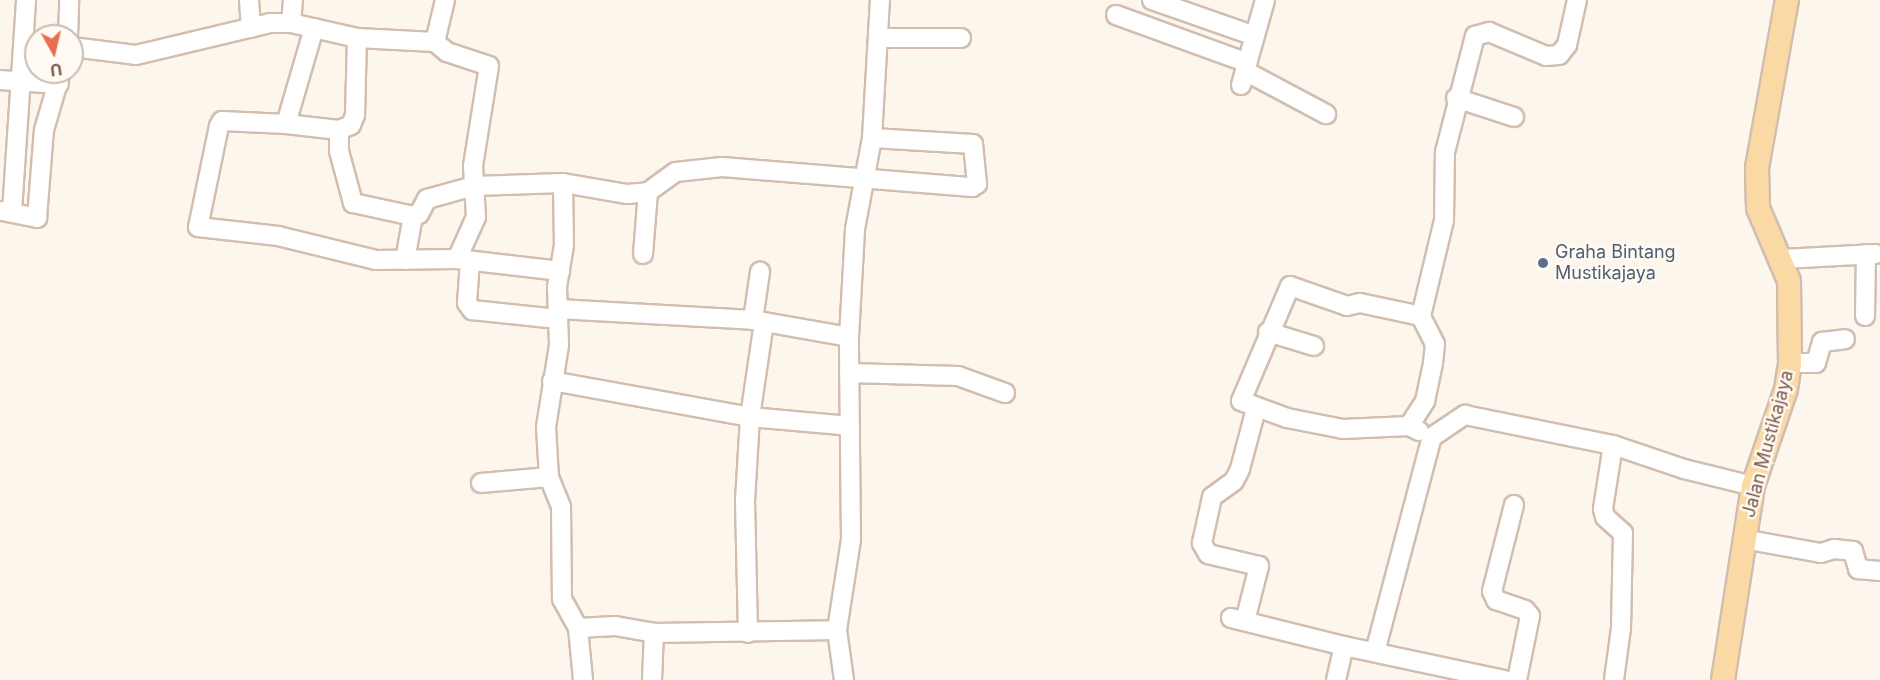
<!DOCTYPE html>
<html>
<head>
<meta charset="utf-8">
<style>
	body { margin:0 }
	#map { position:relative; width:1880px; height:680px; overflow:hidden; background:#fdf6ec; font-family:Inter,sans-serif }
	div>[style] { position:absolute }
	.roads { filter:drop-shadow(2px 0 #d1beb0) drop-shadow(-2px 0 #d1beb0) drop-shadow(0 2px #d1beb0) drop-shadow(0 -2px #d1beb0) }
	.minor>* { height:18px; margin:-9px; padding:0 9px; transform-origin:9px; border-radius:9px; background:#fff }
	.major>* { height:22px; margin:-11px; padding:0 11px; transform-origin:11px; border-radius:11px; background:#fbd9a5 }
	.dots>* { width:16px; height:16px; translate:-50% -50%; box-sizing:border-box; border:3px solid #fffaf3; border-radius:50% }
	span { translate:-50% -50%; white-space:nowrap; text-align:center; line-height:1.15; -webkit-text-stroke:4.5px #fffaf3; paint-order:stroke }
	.service-label { font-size:18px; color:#4e5e75 }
	.left { translate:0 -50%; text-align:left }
	.street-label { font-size:18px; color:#7a5c4d }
	.north { position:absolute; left:24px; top:24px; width:60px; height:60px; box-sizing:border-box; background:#fffaf3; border:2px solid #cabbb1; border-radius:50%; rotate:172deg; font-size:16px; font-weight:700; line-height:24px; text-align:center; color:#7a5c4d }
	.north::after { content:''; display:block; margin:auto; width:21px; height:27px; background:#e76f51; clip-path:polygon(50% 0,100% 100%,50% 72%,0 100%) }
</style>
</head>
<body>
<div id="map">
	<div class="roads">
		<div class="minor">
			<div style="left:249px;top:0;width:28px;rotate:86deg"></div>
			<div style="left:1152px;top:0;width:109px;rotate:19.3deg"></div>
			<div style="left:1116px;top:15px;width:140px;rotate:20deg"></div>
			<div style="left:291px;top:23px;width:23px;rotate:-85deg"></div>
			<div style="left:314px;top:28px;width:100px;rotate:106.3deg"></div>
			<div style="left:286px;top:124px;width:64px;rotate:-177.3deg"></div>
			<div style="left:222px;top:121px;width:6px;rotate:121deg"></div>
			<div style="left:219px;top:126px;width:103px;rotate:101.7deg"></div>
			<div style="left:198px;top:227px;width:81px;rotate:6.4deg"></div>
			<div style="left:278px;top:236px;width:101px;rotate:13.8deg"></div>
			<div style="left:376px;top:260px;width:81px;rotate:-0.7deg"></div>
			<div style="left:457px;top:259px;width:104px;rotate:6.6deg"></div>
			<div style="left:68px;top:36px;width:36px;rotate:-88deg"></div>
			<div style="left:879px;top:38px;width:82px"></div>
			<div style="left:435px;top:42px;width:43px;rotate:-76.6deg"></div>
			<div style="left:72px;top:47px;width:64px;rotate:7.1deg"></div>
			<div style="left:136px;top:55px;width:138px;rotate:-13.4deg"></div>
			<div style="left:270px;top:23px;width:21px"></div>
			<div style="left:291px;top:23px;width:68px;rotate:12.8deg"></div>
			<div style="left:357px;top:38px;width:78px;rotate:2.9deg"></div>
			<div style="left:435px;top:42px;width:16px;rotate:40deg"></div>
			<div style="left:447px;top:52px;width:44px;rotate:18.4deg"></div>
			<div style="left:489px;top:66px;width:101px;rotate:99.1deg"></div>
			<div style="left:473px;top:166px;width:51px;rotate:86.6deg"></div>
			<div style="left:476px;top:217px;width:46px;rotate:114.3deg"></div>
			<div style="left:1245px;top:71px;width:92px;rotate:28deg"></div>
			<div style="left:0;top:80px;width:59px;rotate:3.9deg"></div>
			<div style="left:1241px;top:85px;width:88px;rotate:-74.2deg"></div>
			<div style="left:1456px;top:98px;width:61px;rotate:18.1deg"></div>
			<div style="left:286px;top:124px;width:53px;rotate:6.5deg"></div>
			<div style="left:339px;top:130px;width:13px;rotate:-23deg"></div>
			<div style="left:351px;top:125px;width:11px;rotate:-68deg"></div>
			<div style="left:355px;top:115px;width:77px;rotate:-88.5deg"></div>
			<div style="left:339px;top:130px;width:21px;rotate:90deg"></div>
			<div style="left:339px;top:151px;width:54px;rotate:74.9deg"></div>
			<div style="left:353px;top:203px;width:61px;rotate:12.2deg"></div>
			<div style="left:563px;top:183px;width:62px;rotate:89.1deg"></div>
			<div style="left:564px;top:245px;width:43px;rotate:99.5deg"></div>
			<div style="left:557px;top:287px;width:58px;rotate:88deg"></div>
			<div style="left:559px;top:345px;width:83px;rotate:99deg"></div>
			<div style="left:546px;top:427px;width:50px;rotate:86.6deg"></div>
			<div style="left:549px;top:477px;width:32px;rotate:68deg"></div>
			<div style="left:561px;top:507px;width:92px;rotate:89.4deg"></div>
			<div style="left:562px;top:599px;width:33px;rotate:61deg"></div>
			<div style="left:578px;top:628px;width:52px;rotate:84.5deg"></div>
			<div style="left:2px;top:211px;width:36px;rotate:11deg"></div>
			<div style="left:37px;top:218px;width:88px;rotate:-85.5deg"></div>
			<div style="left:44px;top:130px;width:60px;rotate:-73.7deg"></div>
			<div style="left:12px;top:212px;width:212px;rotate:-86.2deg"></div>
			<div style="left:643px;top:254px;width:62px;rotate:-85.4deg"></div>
			<div style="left:1782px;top:259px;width:94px;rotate:-3deg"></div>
			<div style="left:405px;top:260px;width:45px;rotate:-79.7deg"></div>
			<div style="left:413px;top:216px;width:6px;rotate:-18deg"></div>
			<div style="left:419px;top:214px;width:17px;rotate:-62deg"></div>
			<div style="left:427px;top:199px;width:49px;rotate:-15.5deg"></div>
			<div style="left:474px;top:186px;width:89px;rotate:-1.9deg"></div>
			<div style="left:563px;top:183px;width:65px;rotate:9.8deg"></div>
			<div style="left:627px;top:194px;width:21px;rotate:-5deg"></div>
			<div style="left:648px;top:192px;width:34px;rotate:-36deg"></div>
			<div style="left:676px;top:172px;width:46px;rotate:-6.2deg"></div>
			<div style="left:722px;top:167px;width:251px;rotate:4.6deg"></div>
			<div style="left:972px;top:187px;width:6px;rotate:-31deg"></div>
			<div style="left:977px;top:184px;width:40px;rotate:-95.7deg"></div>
			<div style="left:973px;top:144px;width:101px;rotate:-176.6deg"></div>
			<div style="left:470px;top:261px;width:42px;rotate:94.1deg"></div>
			<div style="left:467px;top:303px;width:9px;rotate:54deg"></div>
			<div style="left:472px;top:310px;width:86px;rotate:6deg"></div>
			<div style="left:558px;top:309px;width:195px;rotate:3.2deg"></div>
			<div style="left:753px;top:320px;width:97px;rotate:10deg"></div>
			<div style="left:1865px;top:316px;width:62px;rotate:-89.1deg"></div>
			<div style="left:753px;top:320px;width:49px;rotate:-81.7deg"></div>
			<div style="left:1268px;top:332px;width:48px;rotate:16.9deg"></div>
			<div style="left:1790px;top:363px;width:26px"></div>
			<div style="left:1816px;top:363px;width:22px;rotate:-74deg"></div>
			<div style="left:1822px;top:342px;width:23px;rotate:-7deg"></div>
			<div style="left:849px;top:373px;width:109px;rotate:1.6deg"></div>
			<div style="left:958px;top:376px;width:50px;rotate:19.9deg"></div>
			<div style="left:552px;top:381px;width:201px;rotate:10.3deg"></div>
			<div style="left:750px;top:417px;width:100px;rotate:5.1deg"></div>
			<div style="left:1409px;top:426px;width:30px;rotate:-57deg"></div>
			<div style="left:1425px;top:401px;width:39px;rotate:-78deg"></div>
			<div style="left:1433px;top:363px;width:19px;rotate:-84deg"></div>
			<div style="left:1435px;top:344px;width:31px;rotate:-117deg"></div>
			<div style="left:1421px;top:316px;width:99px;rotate:-76.5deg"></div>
			<div style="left:1444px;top:220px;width:68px;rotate:-89.2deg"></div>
			<div style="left:1445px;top:152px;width:120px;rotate:-75.5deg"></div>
			<div style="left:1475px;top:36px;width:15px;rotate:-16deg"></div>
			<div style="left:1489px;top:32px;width:62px;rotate:22.8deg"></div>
			<div style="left:1546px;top:56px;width:13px;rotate:-4deg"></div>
			<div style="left:1559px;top:55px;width:13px;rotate:-51deg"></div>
			<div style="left:1567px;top:45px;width:46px;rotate:-77.5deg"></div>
			<div style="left:1419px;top:431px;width:11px;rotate:-153deg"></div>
			<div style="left:1409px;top:426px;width:66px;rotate:177.4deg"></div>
			<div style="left:1343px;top:429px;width:57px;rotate:-168.9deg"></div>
			<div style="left:1287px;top:418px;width:49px;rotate:-159.7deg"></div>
			<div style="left:1241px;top:401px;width:125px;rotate:-66.9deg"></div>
			<div style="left:1290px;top:286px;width:60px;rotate:19.3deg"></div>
			<div style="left:1347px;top:306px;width:13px;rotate:-13deg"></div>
			<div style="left:1360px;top:303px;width:62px;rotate:12deg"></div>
			<div style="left:1613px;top:445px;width:65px;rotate:98.9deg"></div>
			<div style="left:1603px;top:509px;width:8px;rotate:76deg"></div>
			<div style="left:1605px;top:517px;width:24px;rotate:42deg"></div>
			<div style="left:1623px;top:533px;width:95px;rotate:91.2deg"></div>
			<div style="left:1621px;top:628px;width:52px;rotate:97.7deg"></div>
			<div style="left:481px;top:483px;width:68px;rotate:-5deg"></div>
			<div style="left:1514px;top:505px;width:89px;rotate:104.3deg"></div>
			<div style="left:1492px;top:591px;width:10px;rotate:66deg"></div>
			<div style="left:1496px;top:600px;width:31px;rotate:19deg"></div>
			<div style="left:1525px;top:610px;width:8px;rotate:50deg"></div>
			<div style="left:1530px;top:616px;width:65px;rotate:101.5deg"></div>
			<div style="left:1743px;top:539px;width:79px;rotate:10.2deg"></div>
			<div style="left:1821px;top:553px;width:14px;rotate:-17deg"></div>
			<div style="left:1834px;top:549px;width:19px;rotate:6deg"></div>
			<div style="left:1853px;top:551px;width:19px;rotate:74deg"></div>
			<div style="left:1858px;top:569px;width:22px;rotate:5deg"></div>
			<div style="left:1231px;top:618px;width:116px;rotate:13.9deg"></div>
			<div style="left:1245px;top:621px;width:57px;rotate:-75.7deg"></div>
			<div style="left:1259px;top:566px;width:52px;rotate:-166.8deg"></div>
			<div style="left:1208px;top:554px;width:13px;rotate:-119deg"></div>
			<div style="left:1202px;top:543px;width:47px;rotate:-77.7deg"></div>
			<div style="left:1212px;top:497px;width:27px;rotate:-36deg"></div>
			<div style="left:1234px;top:481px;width:13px;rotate:-63deg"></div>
			<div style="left:1240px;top:469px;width:62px;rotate:-75.1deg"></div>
			<div style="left:578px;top:628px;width:37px;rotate:-3deg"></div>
			<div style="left:615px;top:626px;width:40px;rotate:10deg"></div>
			<div style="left:654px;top:633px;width:183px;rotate:-0.9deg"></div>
			<div style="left:748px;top:633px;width:132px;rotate:-91.3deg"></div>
			<div style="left:745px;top:501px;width:84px;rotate:-86.6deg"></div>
			<div style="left:750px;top:417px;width:96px;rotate:-81.6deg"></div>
			<div style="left:1375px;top:652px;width:222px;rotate:-75.2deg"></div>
			<div style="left:1432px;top:437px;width:40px;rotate:-34deg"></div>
			<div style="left:1465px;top:415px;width:151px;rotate:11.5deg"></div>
			<div style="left:1613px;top:445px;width:75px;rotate:18.7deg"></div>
			<div style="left:1684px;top:469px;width:71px;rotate:13.8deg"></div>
			<div style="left:652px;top:680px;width:47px;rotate:-87.6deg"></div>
			<div style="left:844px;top:680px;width:50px;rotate:-98deg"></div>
			<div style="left:837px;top:630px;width:91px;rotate:-81.2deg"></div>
			<div style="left:851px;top:540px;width:203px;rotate:-90.6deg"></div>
			<div style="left:849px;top:337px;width:108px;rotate:-86.8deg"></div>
			<div style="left:855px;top:229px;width:93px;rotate:-79.4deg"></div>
			<div style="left:872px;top:138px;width:138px;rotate:-86.7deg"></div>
			<div style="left:1336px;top:680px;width:35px;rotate:-77deg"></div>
			<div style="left:1344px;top:646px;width:164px;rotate:12deg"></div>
		</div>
		<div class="major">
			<div style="left:1723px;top:680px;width:196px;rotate:-81.2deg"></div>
			<div style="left:1753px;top:486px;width:102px;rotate:-71.2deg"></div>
			<div style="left:1786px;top:389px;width:26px;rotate:-81deg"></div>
			<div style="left:1790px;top:363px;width:82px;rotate:-90.7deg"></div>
			<div style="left:1789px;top:281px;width:79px;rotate:-113deg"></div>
			<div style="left:1758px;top:208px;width:40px;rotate:-91.4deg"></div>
			<div style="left:1757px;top:168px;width:171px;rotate:-79.9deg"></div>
		</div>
	</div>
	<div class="dots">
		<div style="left:1543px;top:263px;background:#5c6f8a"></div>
	</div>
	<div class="service-label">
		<span class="left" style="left:1555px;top:263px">Graha Bintang<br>Mustikajaya</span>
	</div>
	<div class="street-label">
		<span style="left:1768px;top:444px;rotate:-75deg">Jalan Mustikajaya</span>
	</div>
	<div class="north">U</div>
</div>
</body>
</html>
